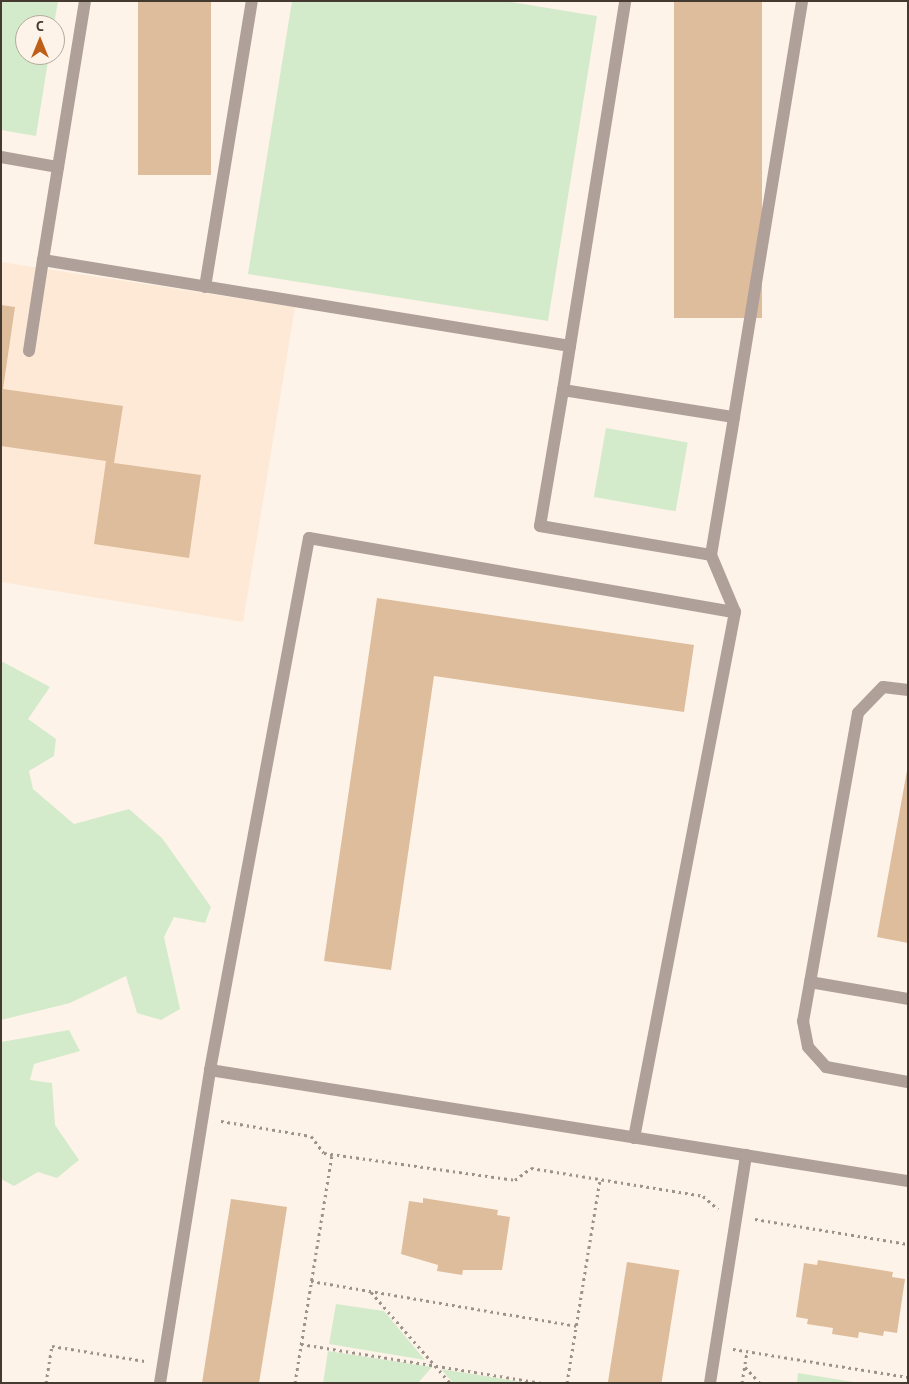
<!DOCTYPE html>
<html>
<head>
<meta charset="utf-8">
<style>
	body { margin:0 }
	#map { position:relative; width:909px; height:1384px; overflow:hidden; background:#fef3e8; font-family:"PT Sans",sans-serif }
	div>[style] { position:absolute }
	.built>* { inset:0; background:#fde9d6 }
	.green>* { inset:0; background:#d4ebcb; transform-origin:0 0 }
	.building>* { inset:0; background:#debd9c; transform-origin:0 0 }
	.path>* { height:3px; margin-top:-1.5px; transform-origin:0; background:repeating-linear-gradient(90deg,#9e9389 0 2.5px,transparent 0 6.5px) }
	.minor>* { height:12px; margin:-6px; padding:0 6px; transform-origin:6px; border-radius:6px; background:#b0a09a }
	span { translate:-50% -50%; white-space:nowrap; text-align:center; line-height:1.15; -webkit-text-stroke:4px #fef3e8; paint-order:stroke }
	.frame { position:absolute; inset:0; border:2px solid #453a30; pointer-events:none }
	.north { position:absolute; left:15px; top:15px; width:50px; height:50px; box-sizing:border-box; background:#fef3e8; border:1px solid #b4a99e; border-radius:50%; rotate:0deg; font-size:14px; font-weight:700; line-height:20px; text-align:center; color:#453a30 }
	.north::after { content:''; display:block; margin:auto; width:18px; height:22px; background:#bd5f16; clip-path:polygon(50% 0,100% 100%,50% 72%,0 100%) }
</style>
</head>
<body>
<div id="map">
	<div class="built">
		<div style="clip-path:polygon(1px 262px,295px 307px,243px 622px,1px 582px)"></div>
	</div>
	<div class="green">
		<div style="clip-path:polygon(1px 1px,58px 1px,54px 25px,25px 25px,25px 55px,49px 55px,36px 136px,1px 130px)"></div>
		<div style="clip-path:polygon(292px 1px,505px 1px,597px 16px,548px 321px,248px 274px)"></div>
		<div style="left:606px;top:428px;width:83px;height:70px;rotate:10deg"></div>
		<div style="clip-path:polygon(1px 661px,50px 687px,28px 719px,56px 739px,54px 756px,29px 771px,33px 789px,74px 824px,129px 809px,162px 838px,211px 907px,205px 923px,174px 917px,164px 937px,180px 1009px,161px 1020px,137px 1013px,126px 976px,70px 1003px,1px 1020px)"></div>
		<div style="clip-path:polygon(69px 1030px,80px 1051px,34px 1064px,30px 1080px,52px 1083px,55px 1125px,79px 1160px,57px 1178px,38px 1172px,14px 1186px,1px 1179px,1px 1042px)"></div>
		<div style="clip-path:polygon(336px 1304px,384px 1311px,425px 1360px,329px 1344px)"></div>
		<div style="clip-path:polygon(328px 1351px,432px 1367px,418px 1383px,323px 1383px)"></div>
		<div style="clip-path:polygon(441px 1369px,529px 1383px,453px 1383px)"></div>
		<div style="clip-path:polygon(798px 1373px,860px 1383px,797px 1383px)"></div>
	</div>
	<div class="building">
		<div style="left:138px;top:1px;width:73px;height:174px"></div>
		<div style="left:674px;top:1px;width:88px;height:317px"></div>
		<div style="clip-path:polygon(1px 305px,15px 307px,3px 389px,123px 406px,114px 463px,201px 475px,189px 558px,94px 544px,106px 461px,1px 446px)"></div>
		<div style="clip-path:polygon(377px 598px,694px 645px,684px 712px,434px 676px,391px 970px,324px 961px)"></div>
		<div style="clip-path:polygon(908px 765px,908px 943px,877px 937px)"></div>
		<div style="clip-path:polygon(423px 1198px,498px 1210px,497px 1215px,510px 1217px,502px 1270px,463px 1270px,462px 1275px,437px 1271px,438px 1265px,401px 1254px,409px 1201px,423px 1203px)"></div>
		<div style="clip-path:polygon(231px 1199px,287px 1207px,272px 1303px,259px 1383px,202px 1383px)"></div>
		<div style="clip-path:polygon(818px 1260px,893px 1272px,892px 1277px,905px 1279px,897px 1333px,884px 1331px,883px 1336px,859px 1332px,858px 1338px,832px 1334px,833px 1328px,807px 1324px,808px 1319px,796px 1317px,804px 1263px,817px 1265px)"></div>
		<div style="left:627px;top:1262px;width:53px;height:122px;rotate:9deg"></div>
	</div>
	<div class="path">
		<div style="left:221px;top:1121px;width:91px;rotate:9.5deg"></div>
		<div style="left:311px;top:1136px;width:21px;rotate:53deg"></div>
		<div style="left:324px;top:1153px;width:193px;rotate:8deg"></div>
		<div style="left:515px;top:1180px;width:20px;rotate:-37deg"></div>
		<div style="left:531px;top:1168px;width:174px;rotate:9.2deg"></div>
		<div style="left:703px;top:1196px;width:20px;rotate:41deg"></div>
		<div style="left:755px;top:1219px;width:155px;rotate:9.3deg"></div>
		<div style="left:311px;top:1281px;width:269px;rotate:9.6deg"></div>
		<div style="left:371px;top:1292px;width:121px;rotate:49deg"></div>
		<div style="left:301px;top:1344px;width:244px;rotate:9.2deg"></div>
		<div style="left:733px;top:1349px;width:177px;rotate:9.1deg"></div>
		<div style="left:745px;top:1367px;width:22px;rotate:47deg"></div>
		<div style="left:46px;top:1383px;width:37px;rotate:-81deg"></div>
		<div style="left:52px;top:1346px;width:94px;rotate:9.2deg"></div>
		<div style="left:295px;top:1383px;width:231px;rotate:-80.8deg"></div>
		<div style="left:567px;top:1383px;width:207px;rotate:-80.8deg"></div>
		<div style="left:742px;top:1383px;width:31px;rotate:-81deg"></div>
	</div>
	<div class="minor">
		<div style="left:85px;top:1px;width:262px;rotate:99.2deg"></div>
		<div style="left:43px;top:260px;width:534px;rotate:9.27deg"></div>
		<div style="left:570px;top:346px;width:45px;rotate:99deg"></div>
		<div style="left:563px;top:390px;width:173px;rotate:9deg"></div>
		<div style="left:734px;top:417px;width:422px;rotate:-80.7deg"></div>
		<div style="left:1px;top:157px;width:58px;rotate:10deg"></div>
		<div style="left:205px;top:287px;width:290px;rotate:-80.7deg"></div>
		<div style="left:570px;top:346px;width:349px;rotate:-80.9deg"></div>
		<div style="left:29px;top:351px;width:92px;rotate:-81.3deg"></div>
		<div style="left:563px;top:390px;width:138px;rotate:99.6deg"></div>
		<div style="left:540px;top:526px;width:173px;rotate:9.6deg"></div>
		<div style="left:711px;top:555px;width:140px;rotate:-80.5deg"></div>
		<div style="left:908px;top:690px;width:25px;rotate:-173deg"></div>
		<div style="left:883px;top:687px;width:36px;rotate:134deg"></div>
		<div style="left:858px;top:713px;width:313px;rotate:100.1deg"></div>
		<div style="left:803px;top:1021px;width:26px;rotate:79deg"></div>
		<div style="left:808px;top:1047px;width:27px;rotate:48deg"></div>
		<div style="left:826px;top:1067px;width:83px;rotate:10.4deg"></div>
		<div style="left:810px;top:982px;width:99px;rotate:9.8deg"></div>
		<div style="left:210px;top:1070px;width:541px;rotate:-79.46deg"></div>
		<div style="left:309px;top:538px;width:432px;rotate:9.9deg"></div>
		<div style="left:634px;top:1138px;width:536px;rotate:-79.13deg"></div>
		<div style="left:735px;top:612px;width:62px;rotate:-112.8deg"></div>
		<div style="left:160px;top:1383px;width:317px;rotate:-80.9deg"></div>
		<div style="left:210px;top:1070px;width:707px;rotate:9.04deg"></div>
		<div style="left:710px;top:1383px;width:231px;rotate:-81deg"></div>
	</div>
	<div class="frame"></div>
	<div class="north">С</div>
</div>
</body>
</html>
